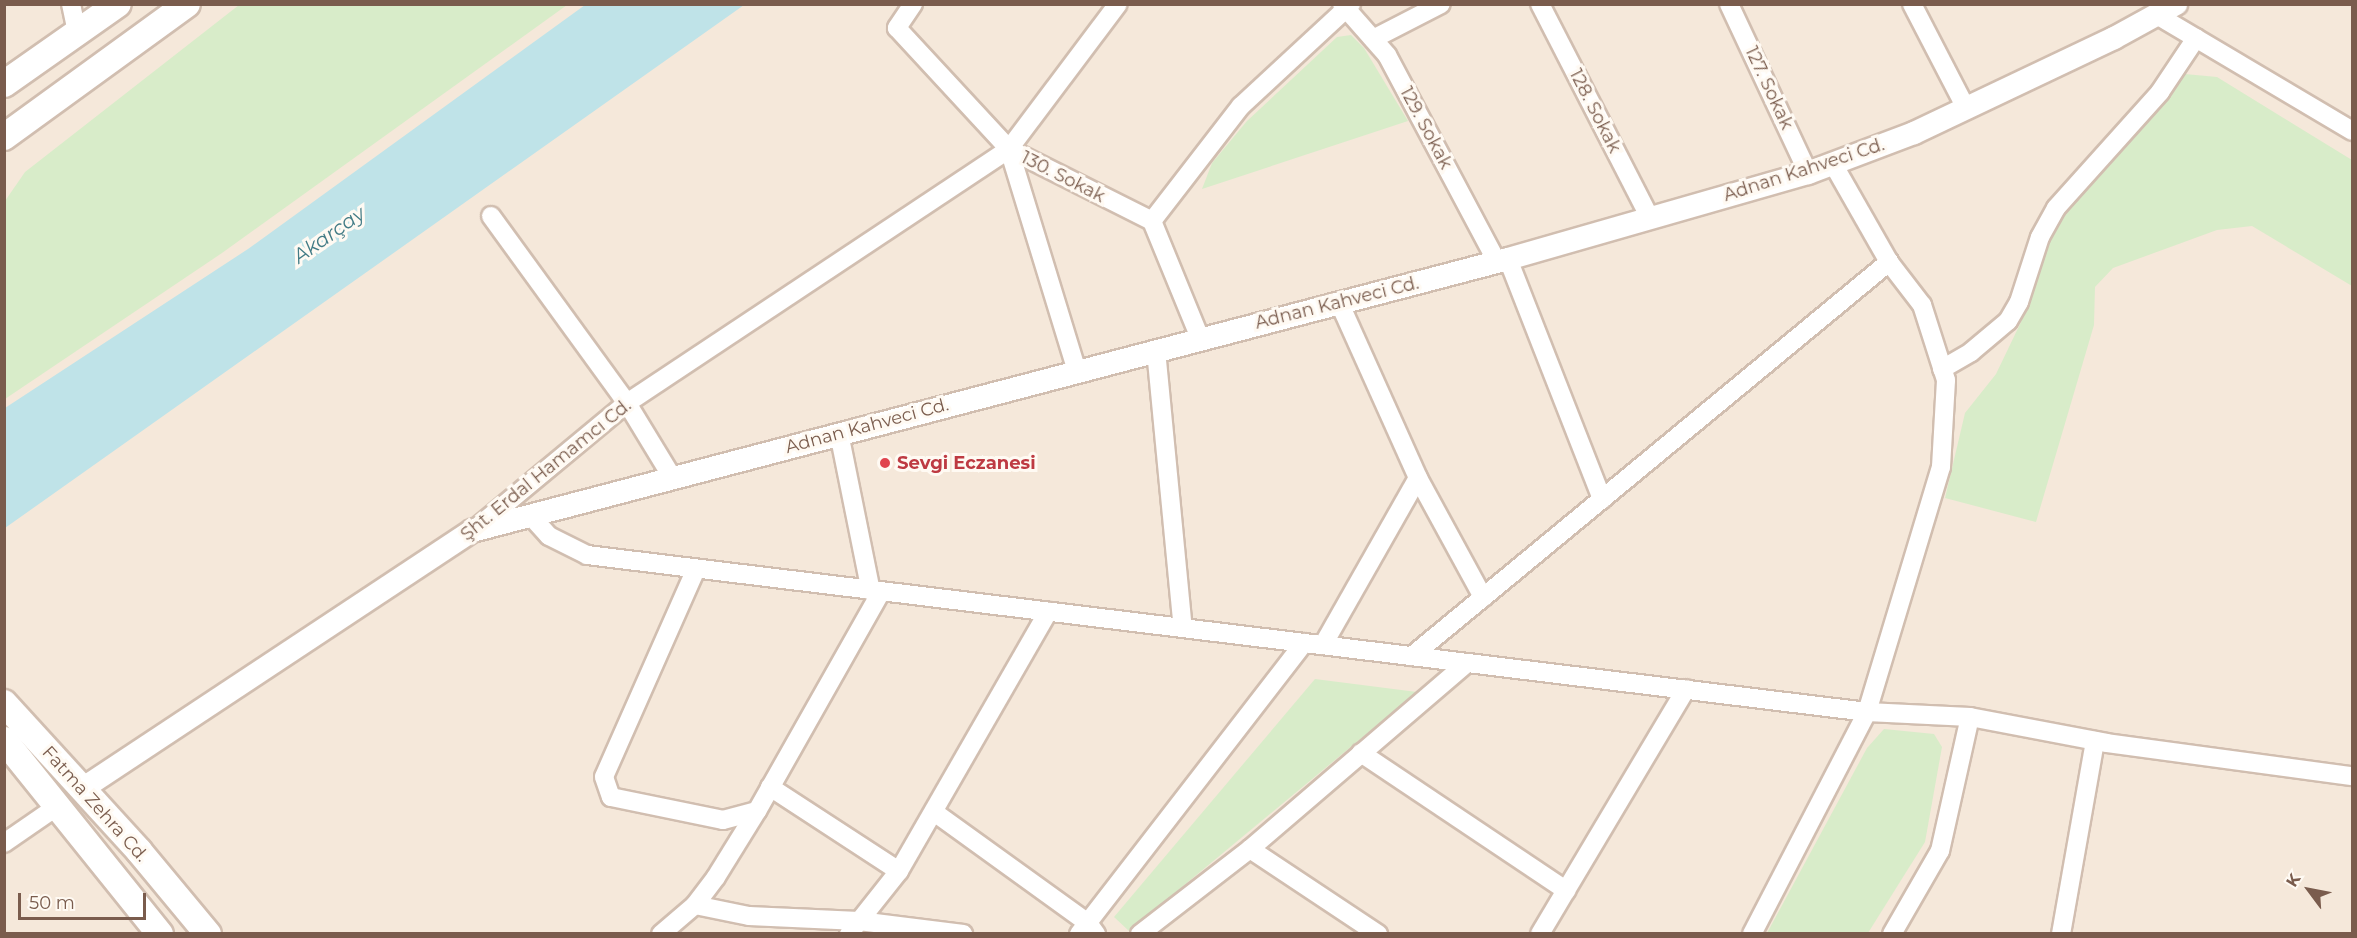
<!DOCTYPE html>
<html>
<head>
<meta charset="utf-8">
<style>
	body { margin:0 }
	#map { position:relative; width:2357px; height:938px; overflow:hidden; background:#fdf6ec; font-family:Montserrat,sans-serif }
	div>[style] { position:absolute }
	.residential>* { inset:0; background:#f5e8da; transform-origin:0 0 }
	.green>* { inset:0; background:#d8ecc9 }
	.water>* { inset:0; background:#bfe3e8 }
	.roads { filter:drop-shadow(2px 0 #d1beb0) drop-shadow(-2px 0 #d1beb0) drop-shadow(0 2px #d1beb0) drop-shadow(0 -2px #d1beb0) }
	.minor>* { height:18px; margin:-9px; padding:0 9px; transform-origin:9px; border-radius:9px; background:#fff }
	.tertiary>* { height:22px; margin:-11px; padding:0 11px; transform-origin:11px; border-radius:11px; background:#fff }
	.secondary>* { height:26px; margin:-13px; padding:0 13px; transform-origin:13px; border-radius:13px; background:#fff }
	.dots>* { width:16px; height:16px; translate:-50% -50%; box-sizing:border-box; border:3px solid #fffaf3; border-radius:50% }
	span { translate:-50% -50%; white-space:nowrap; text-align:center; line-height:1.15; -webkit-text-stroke:6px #fffaf3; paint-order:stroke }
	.street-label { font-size:18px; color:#7a5c4d }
	.health-label { font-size:18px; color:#be3a42; font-weight:700 }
	.left { translate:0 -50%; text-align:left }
	.water-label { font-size:20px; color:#437c86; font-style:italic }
	.frame { position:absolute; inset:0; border:6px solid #7a5c4d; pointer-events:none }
	.north { position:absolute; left:2279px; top:860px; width:60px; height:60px; -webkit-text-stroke:4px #fffaf3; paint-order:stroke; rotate:302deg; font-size:16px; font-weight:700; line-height:24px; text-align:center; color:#7a5c4d }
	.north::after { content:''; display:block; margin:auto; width:21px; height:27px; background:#7a5c4d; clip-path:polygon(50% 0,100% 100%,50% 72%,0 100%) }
	.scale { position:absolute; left:18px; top:893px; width:128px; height:27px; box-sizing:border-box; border:3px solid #7a5c4d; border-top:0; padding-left:8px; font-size:18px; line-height:21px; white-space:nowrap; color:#7a5c4d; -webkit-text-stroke:4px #fffaf3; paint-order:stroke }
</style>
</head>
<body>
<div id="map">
	<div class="residential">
		<div style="left:5px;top:5px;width:2347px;height:928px"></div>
	</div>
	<div class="green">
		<div style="clip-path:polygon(239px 5px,567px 5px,222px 253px,5px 399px,5px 201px,25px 172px)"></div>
		<div style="clip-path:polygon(1351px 35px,1364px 48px,1408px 121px,1202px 189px,1212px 163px,1247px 121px,1337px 37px)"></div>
		<div style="clip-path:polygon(2185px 74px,2217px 77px,2352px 160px,2352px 286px,2252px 226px,2217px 230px,2113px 268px,2095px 287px,2094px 325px,2036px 522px,1945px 498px,1965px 413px,1996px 374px,2021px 322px,2041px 245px,2070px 203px)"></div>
		<div style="clip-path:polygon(1315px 679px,1417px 692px,1129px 931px,1114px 917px)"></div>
		<div style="clip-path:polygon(1884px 729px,1934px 734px,1942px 747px,1925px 842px,1868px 933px,1767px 933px,1867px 748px)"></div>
	</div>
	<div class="water">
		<div style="clip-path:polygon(585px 5px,744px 5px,5px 528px,5px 408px,248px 249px)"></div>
	</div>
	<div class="roads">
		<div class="minor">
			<div style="left:71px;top:4px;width:30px;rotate:78deg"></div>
			<div style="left:913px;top:4px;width:29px;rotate:124deg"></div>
			<div style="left:897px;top:28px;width:165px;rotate:47.2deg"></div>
			<div style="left:1009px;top:149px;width:160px;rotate:26.7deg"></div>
			<div style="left:1152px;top:221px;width:126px;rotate:67.7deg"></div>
			<div style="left:1342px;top:4px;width:68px;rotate:48.6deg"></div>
			<div style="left:1387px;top:55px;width:234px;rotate:62deg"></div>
			<div style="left:1540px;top:4px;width:241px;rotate:62.8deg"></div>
			<div style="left:1729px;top:4px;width:187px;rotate:64.9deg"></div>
			<div style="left:1912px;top:4px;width:117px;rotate:62.6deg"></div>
			<div style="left:2157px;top:15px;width:227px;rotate:30.7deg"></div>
			<div style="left:1373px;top:39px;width:76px;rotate:-27.2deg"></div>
			<div style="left:1009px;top:149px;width:232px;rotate:73deg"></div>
			<div style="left:491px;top:216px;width:231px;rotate:54deg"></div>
			<div style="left:627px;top:403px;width:87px;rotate:58.7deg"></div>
			<div style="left:1152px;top:221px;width:145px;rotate:-52.3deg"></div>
			<div style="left:1241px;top:106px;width:150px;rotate:-42.8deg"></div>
			<div style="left:1508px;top:259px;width:258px;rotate:68.6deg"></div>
			<div style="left:1339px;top:302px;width:193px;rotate:65.8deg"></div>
			<div style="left:1418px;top:478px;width:136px;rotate:61.4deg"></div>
			<div style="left:1156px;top:350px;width:279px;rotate:84.5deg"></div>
			<div style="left:1942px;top:369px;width:34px;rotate:-30deg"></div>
			<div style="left:1971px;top:352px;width:48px;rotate:-40deg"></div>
			<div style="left:2008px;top:321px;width:22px;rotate:-60deg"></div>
			<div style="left:2019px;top:302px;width:68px;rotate:-72.1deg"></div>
			<div style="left:2040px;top:237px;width:33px;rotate:-61deg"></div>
			<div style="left:2056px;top:208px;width:156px;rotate:-48.1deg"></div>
			<div style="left:2160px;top:92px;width:65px;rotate:-56.3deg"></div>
			<div style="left:839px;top:433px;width:161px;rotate:78.6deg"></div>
			<div style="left:530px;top:515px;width:28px;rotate:48deg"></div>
			<div style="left:549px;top:536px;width:42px;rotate:26.6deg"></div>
			<div style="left:587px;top:555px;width:1290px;rotate:6.99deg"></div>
			<div style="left:1867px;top:712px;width:103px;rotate:2.8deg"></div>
			<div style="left:1970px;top:717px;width:139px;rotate:10.7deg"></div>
			<div style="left:2107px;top:743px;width:247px;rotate:7.7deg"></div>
			<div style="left:474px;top:530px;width:199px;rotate:-39.7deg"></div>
			<div style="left:627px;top:403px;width:459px;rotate:-33.6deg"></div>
			<div style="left:1009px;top:149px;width:181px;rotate:-53.1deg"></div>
			<div style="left:696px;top:569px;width:227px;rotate:113.9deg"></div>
			<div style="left:604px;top:777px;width:21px;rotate:71deg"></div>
			<div style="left:611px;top:797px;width:114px;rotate:11.6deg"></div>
			<div style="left:723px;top:820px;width:35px;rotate:-15deg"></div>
			<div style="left:757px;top:811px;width:252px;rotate:-60.5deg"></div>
			<div style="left:1323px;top:645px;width:192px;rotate:-60.4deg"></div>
			<div style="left:1412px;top:656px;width:619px;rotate:-39.56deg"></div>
			<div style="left:1889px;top:262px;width:113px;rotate:-119.7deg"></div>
			<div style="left:1361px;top:753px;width:247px;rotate:33.8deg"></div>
			<div style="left:770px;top:787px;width:154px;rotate:33.1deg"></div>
			<div style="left:934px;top:812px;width:190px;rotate:35.8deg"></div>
			<div style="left:1088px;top:923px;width:14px;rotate:54deg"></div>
			<div style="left:4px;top:843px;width:67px;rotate:-34.6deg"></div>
			<div style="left:1250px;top:849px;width:154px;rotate:33.6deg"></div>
			<div style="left:695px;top:905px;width:55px;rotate:11.5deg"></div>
			<div style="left:749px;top:916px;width:110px;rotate:2.6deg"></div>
			<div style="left:859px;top:921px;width:105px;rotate:7.1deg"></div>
			<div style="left:661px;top:934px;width:45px;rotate:-40.5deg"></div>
			<div style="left:695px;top:905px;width:35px;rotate:-53deg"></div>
			<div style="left:716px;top:877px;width:78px;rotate:-58.2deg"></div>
			<div style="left:849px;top:934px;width:80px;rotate:-51.6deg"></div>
			<div style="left:899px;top:871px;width:299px;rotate:-60.1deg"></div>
			<div style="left:1079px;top:934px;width:368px;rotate:-52.3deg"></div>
			<div style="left:1140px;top:934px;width:139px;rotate:-37.7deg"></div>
			<div style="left:1250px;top:849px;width:284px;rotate:-40.6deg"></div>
			<div style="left:1540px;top:934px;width:285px;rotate:-59.2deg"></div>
			<div style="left:1752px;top:934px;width:250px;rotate:-62.6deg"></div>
			<div style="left:1867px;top:712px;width:256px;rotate:-73.2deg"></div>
			<div style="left:1941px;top:467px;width:87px;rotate:-86.7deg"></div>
			<div style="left:1946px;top:380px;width:79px;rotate:-107.7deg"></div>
			<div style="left:1922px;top:305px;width:54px;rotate:-127.5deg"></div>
			<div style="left:1892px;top:934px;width:96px;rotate:-60deg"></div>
			<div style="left:1940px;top:851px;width:137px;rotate:-77.4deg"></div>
			<div style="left:2061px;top:934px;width:196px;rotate:-80deg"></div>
		</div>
		<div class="tertiary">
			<div style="left:82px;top:789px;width:468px;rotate:-33.5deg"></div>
			<div style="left:472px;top:531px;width:1071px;rotate:-14.71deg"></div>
			<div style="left:1508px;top:259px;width:312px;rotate:-16deg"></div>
			<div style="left:1808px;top:173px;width:113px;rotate:-20.7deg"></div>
			<div style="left:1914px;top:133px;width:221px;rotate:-25.4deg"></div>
			<div style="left:2114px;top:38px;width:71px;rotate:-28.7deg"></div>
		</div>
		<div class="secondary">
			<div style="left:4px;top:84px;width:139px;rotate:-35.1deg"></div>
			<div style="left:4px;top:137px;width:226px;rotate:-36deg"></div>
			<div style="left:4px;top:703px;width:200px;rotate:47.6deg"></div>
			<div style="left:139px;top:851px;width:108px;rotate:50.3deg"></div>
			<div style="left:4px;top:740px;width:249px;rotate:51.2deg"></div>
		</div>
	</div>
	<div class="dots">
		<div style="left:885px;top:463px;background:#e0444e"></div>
	</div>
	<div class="street-label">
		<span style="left:1769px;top:88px;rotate:65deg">127. Sokak</span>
		<span style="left:1595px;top:111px;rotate:63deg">128. Sokak</span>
		<span style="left:1426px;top:128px;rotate:62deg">129. Sokak</span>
		<span style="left:1804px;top:170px;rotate:-18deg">Adnan Kahveci Cd.</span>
		<span style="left:1063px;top:177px;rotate:27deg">130. Sokak</span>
		<span style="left:1337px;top:303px;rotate:-14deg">Adnan Kahveci Cd.</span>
		<span style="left:867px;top:426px;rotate:-15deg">Adnan Kahveci Cd.</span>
		<span style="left:546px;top:470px;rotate:-39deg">Şht. Erdal Hamamcı Cd.</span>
		<span style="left:95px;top:804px;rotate:48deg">Fatma Zehra Cd.</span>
	</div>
	<div class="health-label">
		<span class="left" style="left:897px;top:463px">Sevgi Eczanesi</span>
	</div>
	<div class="water-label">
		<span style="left:329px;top:235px;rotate:-35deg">Akarçay</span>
	</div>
	<div class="frame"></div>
	<div class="north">K</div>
	<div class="scale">50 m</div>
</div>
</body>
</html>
